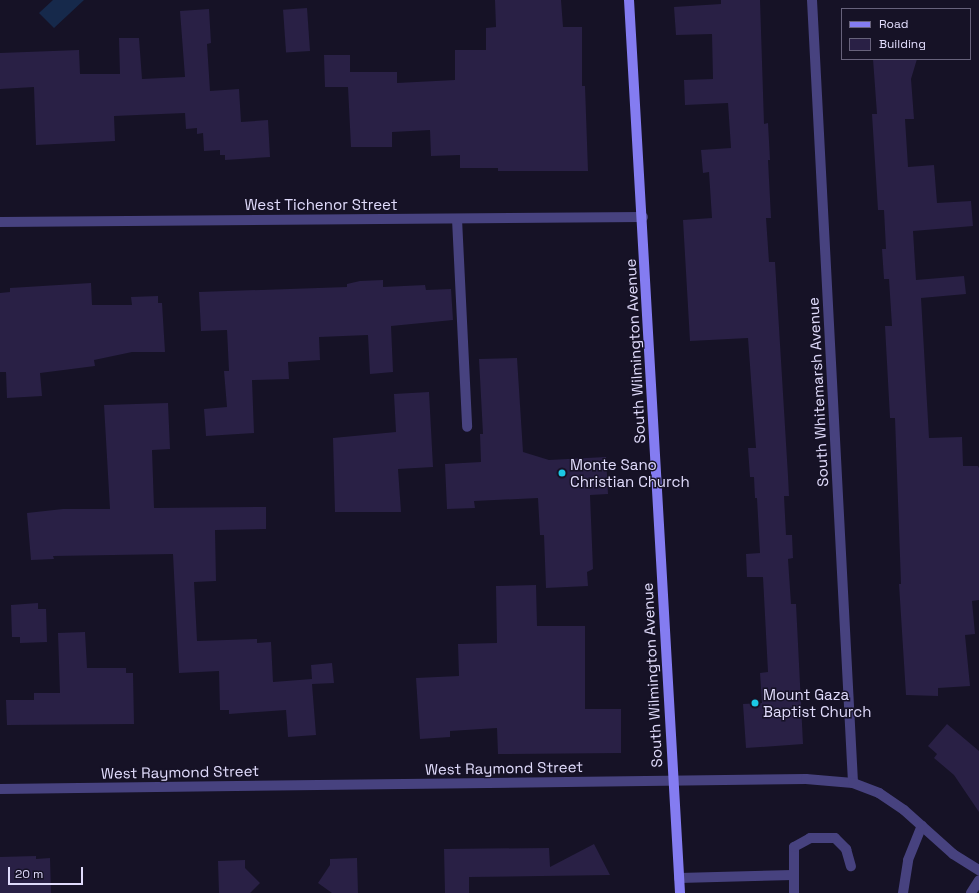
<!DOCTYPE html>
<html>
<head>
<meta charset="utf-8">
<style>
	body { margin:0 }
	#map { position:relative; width:979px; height:893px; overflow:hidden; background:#161226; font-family:"Space Grotesk",sans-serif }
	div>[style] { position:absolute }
	.water>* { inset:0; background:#16294b }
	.building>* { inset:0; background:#292045; transform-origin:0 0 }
	.service>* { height:10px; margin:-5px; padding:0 5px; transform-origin:5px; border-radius:5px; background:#47427f }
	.minor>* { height:10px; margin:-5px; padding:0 5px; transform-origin:5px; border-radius:5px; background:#47427f }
	.secondary>* { height:10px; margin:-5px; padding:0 5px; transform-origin:5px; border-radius:5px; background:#847cf1 }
	.dots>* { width:11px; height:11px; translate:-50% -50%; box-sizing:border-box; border:2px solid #161226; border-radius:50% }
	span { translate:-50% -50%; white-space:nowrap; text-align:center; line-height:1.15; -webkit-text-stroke:3px #161226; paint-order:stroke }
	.street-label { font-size:15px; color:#e0dbfb }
	.poi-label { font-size:15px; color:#e0dbfb }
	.left { translate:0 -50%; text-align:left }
	.legend { position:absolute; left:841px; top:8px; width:130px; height:52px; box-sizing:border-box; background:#161226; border:1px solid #67627b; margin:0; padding:5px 7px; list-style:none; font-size:12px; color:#e0dbfb }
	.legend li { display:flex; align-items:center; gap:8px; height:20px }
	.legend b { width:20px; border:1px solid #67627b }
	.scale { position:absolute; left:8px; top:867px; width:75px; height:18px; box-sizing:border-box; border:2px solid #e0dbfb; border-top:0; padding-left:5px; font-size:12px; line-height:14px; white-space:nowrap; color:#e0dbfb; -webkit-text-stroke:3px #161226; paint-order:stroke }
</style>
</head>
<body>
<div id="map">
	<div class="water">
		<div style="clip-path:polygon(53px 0,84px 0,54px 28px,39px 13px)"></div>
	</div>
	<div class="building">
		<div style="clip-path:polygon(495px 0,561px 0,563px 27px,582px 27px,582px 86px,585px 86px,588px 171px,498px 171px,498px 168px,460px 168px,460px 155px,431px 156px,430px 130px,392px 132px,392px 147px,351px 147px,348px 87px,325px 87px,324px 55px,350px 55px,350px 72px,397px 72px,397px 83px,455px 80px,455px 50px,486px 50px,486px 28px,496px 27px)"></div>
		<div style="clip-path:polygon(721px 0,760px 0,764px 124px,768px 123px,770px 160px,768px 160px,771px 218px,766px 218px,769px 262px,775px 262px,788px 476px,789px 496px,784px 496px,786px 535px,792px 535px,793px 558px,788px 559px,791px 604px,796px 604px,803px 744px,746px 748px,743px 704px,762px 703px,760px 673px,768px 672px,763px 577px,747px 577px,746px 554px,760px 553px,757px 498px,755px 498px,754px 477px,750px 477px,748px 448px,756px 448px,748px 338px,690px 341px,683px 220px,712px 218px,709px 172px,703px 173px,701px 150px,731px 148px,728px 103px,685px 105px,684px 80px,713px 79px,712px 34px,676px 35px,674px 7px,721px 4px)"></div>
		<div style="left:307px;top:8px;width:43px;height:24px;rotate:86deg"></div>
		<div style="clip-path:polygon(209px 9px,211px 43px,207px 44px,210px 91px,239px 89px,241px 122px,268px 120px,270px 157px,225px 160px,225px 155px,220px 155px,220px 150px,204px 151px,203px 133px,197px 134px,197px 128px,186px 129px,185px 113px,114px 116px,115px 141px,36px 145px,34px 87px,0 89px,0 53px,79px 50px,80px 74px,120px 74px,119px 38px,139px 38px,142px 79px,185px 77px,180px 11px)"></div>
		<div style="clip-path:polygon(873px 59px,917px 59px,911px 79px,914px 119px,905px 119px,908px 167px,934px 165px,937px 203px,971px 201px,973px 226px,913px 231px,916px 280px,964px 276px,966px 294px,921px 298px,929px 438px,962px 437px,963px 466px,978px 466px,979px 468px,979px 600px,972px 601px,975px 634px,965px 635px,970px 686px,938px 688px,938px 696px,906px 695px,899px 584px,901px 584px,895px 418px,890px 418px,885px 326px,892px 326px,889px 279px,884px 279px,882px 249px,886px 249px,884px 210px,878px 210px,872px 114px,877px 114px)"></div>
		<div style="clip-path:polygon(383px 280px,383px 287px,425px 285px,426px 290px,451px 289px,453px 320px,391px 326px,393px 372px,370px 374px,368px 335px,319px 337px,320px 360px,288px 362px,289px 379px,252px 380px,254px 433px,206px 436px,204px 409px,227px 407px,224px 371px,229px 371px,227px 330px,201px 331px,199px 292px,347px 287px,347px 284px,360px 281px)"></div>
		<div style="clip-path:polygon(91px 283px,92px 305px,132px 305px,131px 297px,158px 296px,158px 303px,162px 303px,165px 352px,132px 352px,94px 360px,95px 366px,40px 373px,42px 396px,7px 398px,6px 372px,0 372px,0 293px,10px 292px,10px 288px)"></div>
		<div style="clip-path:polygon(517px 358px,523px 452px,549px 460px,606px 457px,608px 494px,590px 495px,593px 569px,587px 572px,588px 586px,546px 588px,544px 535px,540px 535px,538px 498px,474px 501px,475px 508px,447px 509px,445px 464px,481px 462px,480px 434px,483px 434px,479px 359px)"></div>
		<div style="clip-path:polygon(429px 392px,433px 467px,398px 469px,401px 512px,335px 512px,333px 438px,396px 432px,394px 394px)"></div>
		<div style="clip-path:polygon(168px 403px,170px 449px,152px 450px,154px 508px,266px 507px,266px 529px,215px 530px,216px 581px,194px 582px,197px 641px,257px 639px,257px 643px,271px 642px,273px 682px,312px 679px,311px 665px,332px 663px,334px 683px,312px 684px,316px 735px,288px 737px,286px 710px,229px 714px,229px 710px,220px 710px,219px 671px,179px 673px,173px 554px,53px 556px,54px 559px,31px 560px,27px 513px,63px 509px,110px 509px,104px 405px)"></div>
		<div style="clip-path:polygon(536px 585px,537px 626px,585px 626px,585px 709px,621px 709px,621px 753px,498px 754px,497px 728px,450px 731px,450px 737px,420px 739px,416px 678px,459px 676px,458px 644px,497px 643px,496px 586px)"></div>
		<div style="clip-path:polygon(38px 603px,38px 609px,46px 609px,47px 642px,20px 643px,20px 637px,12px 637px,11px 605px)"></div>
		<div style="clip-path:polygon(85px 632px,87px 668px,126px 668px,126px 673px,133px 673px,134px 724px,7px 725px,6px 700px,34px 700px,34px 693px,60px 693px,58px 633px)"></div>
		<div style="clip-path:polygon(947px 724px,979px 751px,979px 812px,954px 775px,934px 758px,937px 754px,928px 746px)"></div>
		<div style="clip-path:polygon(594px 844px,610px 875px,469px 877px,469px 893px,445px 893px,444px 849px,549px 848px,550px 867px)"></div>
		<div style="clip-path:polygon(36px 856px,36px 859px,50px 858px,51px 893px,0 893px,0 857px)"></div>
		<div style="clip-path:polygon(357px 858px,358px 893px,332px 893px,318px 883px,330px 865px,330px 859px)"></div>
		<div style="clip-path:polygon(245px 860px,245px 868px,260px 883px,250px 893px,219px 893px,218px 861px)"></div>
	</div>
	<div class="service">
		<div style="left:457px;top:219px;width:208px;rotate:87.2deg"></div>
		<div style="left:679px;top:878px;width:114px;rotate:-1.5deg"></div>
		<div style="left:794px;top:893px;width:46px;rotate:-90deg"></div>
		<div style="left:794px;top:847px;width:18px;rotate:-29deg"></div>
		<div style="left:810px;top:838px;width:25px"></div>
		<div style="left:835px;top:838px;width:16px;rotate:45deg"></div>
		<div style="left:846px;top:849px;width:18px;rotate:74deg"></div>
		<div style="left:903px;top:893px;width:33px;rotate:-81deg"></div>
		<div style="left:908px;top:860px;width:37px;rotate:-68deg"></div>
		<div style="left:971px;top:893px;width:15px;rotate:-58deg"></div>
	</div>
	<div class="minor">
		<div style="left:812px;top:0;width:784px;rotate:87deg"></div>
		<div style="left:0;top:222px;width:643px;rotate:-0.45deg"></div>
		<div style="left:0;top:789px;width:806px;rotate:-0.71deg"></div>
		<div style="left:806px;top:779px;width:47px;rotate:4.9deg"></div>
		<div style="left:853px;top:783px;width:28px;rotate:21deg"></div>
		<div style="left:879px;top:793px;width:30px;rotate:34deg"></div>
		<div style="left:904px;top:810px;width:66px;rotate:41.9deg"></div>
		<div style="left:953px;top:854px;width:31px;rotate:32deg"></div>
	</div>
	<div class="secondary">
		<div style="left:629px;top:0;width:894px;rotate:86.73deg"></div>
	</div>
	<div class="dots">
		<div style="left:562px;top:473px;background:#1bc9e6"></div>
		<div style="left:755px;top:703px;background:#1bc9e6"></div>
	</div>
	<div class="street-label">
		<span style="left:321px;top:205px">West Tichenor Street</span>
		<span style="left:635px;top:351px;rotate:-93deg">South Wilmington Avenue</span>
		<span style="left:818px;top:392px;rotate:-93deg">South Whitemarsh Avenue</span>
		<span style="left:652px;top:675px;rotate:-93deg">South Wilmington Avenue</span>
		<span style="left:504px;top:768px;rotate:-1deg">West Raymond Street</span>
		<span style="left:180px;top:772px;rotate:-1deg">West Raymond Street</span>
	</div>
	<div class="poi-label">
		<span class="left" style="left:570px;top:473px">Monte Sano<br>Christian Church</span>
		<span class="left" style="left:763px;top:703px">Mount Gaza<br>Baptist Church</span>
	</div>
	<ul class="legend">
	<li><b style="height:5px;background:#847cf1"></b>Road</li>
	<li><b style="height:11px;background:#292045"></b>Building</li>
	</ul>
	<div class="scale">20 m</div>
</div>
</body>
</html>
